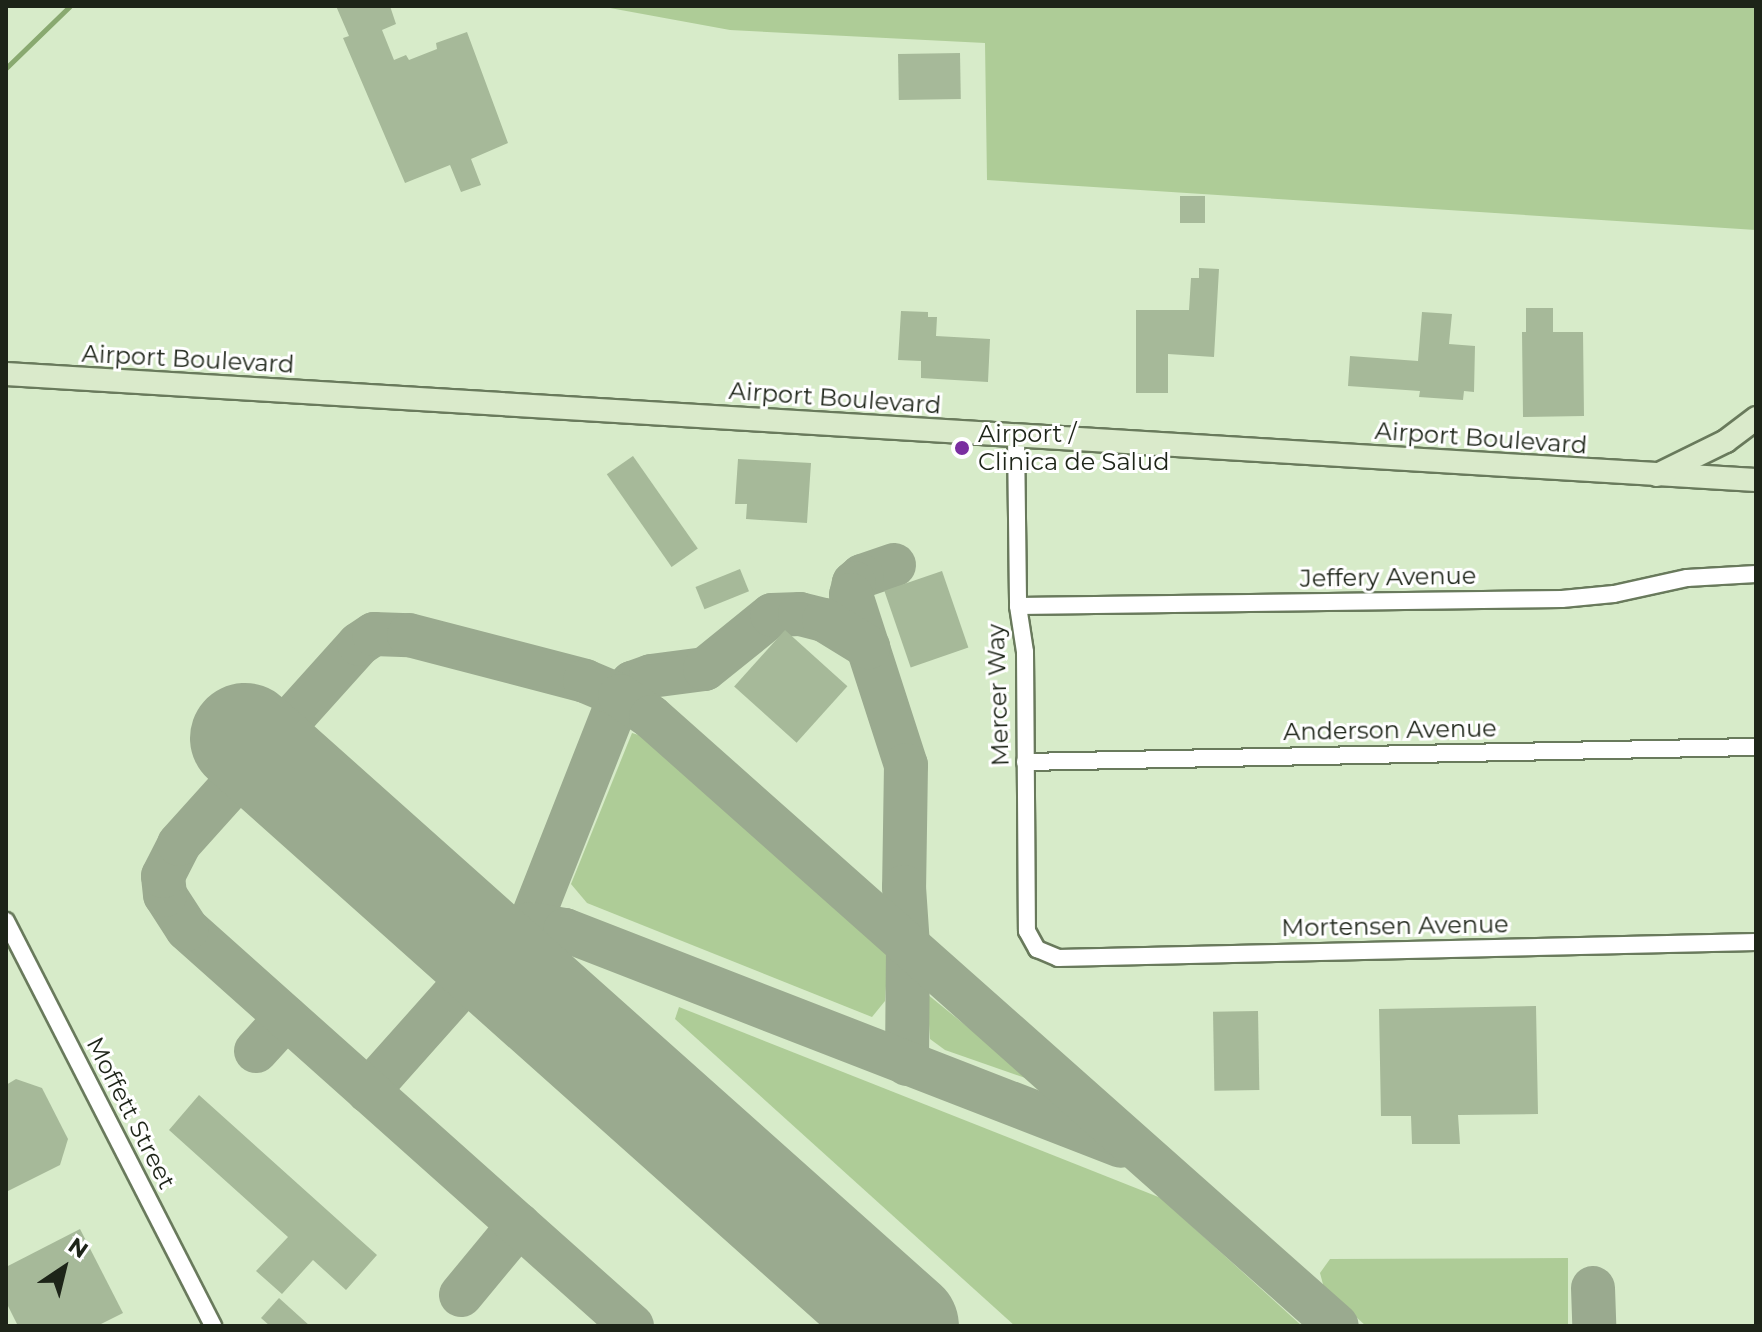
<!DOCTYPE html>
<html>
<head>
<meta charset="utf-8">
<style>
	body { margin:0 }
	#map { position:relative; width:1762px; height:1332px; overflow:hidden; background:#d7ebc9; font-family:Montserrat,sans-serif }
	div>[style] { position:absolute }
	.green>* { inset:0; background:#aecc97 }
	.stream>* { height:5px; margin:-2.5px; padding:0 2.5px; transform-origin:2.5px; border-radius:2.5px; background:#89a970 }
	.taxiway>* { height:44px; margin:-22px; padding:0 22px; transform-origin:22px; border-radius:22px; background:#9aaa8f }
	.runway>* { height:110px; margin:-55px; padding:0 55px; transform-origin:55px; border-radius:55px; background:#9aaa8f }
	.building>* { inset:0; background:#a6b999; transform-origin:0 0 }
	.roads { filter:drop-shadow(2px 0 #697a5c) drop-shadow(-2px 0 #697a5c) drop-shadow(0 2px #697a5c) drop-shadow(0 -2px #697a5c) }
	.street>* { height:16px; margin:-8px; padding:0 8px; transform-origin:8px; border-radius:8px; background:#fff }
	.secondary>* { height:22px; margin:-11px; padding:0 11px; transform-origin:11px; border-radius:11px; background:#daeacb }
	.dots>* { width:22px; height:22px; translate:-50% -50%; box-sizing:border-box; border:4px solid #fff; border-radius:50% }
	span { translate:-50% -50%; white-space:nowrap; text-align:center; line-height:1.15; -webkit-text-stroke:6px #fff; paint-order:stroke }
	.street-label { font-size:24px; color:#1d2418 }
	.poi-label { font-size:24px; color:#1d2418 }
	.left { translate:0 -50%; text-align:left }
	.frame { position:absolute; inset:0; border:8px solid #1d2418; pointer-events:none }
	.north { position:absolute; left:24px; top:1228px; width:80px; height:80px; -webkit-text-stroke:6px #fff; paint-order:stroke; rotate:35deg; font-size:22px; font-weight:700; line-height:32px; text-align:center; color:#1d2418 }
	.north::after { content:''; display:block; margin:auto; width:28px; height:36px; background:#1d2418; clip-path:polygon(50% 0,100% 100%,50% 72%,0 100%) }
</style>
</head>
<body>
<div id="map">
	<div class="green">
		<div style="clip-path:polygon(599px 6px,1756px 6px,1756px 230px,987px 180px,985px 43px,730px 30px)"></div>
		<div style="clip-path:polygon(632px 733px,649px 738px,888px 955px,885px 1001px,872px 1017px,587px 903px,571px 884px)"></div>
		<div style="clip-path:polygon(927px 994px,1034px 1081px,945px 1050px,930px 1039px)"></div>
		<div style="clip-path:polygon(679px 1007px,1161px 1198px,1302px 1326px,1015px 1326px,675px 1019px)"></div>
		<div style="clip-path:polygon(1568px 1258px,1568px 1326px,1366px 1326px,1324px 1288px,1320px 1273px,1330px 1259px)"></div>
	</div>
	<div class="stream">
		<div style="left:6px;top:68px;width:89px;rotate:-44.1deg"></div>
	</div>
	<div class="taxiway">
		<div style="left:894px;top:565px;width:34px;rotate:161deg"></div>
		<div style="left:862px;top:576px;width:11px;rotate:139deg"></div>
		<div style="left:854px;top:583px;width:12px;rotate:104deg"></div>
		<div style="left:851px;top:595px;width:179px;rotate:72.1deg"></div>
		<div style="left:906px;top:765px;width:122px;rotate:90.9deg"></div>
		<div style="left:904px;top:887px;width:59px;rotate:86.1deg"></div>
		<div style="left:908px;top:946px;width:118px;rotate:90.5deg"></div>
		<div style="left:530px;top:924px;width:245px;rotate:-68.5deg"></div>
		<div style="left:620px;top:696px;width:18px;rotate:-47deg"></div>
		<div style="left:632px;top:683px;width:20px;rotate:-20deg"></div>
		<div style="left:651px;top:676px;width:54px;rotate:-7.4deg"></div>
		<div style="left:705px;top:669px;width:86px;rotate:-38.9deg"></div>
		<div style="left:772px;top:615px;width:28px;rotate:-2deg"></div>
		<div style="left:800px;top:614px;width:25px;rotate:14deg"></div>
		<div style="left:824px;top:620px;width:52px;rotate:31.5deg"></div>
		<div style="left:256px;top:1051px;width:45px;rotate:-47.7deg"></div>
		<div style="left:368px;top:1091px;width:210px;rotate:-48.3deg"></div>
		<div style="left:508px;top:934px;width:24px;rotate:-24deg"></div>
		<div style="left:530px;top:924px;width:36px;rotate:10deg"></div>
		<div style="left:565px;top:930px;width:596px;rotate:21.23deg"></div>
		<div style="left:1593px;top:1288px;width:38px;rotate:88deg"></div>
		<div style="left:461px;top:1295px;width:91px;rotate:-50.4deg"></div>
		<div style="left:632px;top:1326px;width:596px;rotate:-138.26deg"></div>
		<div style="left:187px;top:929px;width:40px;rotate:-122.9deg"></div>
		<div style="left:165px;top:895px;width:19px;rotate:-96deg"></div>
		<div style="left:163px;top:876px;width:36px;rotate:-63deg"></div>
		<div style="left:179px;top:844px;width:269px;rotate:-48deg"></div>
		<div style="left:359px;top:644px;width:18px;rotate:-34deg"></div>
		<div style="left:374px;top:634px;width:35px;rotate:2deg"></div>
		<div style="left:409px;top:635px;width:182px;rotate:14.6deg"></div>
		<div style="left:585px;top:681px;width:38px;rotate:23deg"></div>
		<div style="left:620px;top:696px;width:37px;rotate:34deg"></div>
		<div style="left:651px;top:717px;width:917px;rotate:41.6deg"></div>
	</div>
	<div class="runway">
		<div style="left:245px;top:738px;width:883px;rotate:41.74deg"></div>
	</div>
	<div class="building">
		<div style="clip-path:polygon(336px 6px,390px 6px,396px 24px,382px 30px,394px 60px,406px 55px,409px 60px,437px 49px,436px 43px,467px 32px,508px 143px,471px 159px,481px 185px,461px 192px,450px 165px,405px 183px,343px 38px,349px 36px)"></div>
		<div style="left:960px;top:53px;width:46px;height:62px;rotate:89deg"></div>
		<div style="left:1205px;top:196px;width:27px;height:25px;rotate:90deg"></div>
		<div style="clip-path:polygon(1199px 268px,1219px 269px,1214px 357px,1168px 354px,1168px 393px,1136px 393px,1136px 310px,1189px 310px,1191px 278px,1199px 278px)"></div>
		<div style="clip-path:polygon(1526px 308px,1553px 308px,1553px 332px,1583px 332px,1584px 416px,1523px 417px,1522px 332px,1526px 332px)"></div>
		<div style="clip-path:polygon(901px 311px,928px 312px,928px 317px,937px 317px,936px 336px,990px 339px,988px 382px,921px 378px,921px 361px,898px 360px)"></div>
		<div style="clip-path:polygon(1422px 312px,1452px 314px,1449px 344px,1475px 346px,1474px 392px,1464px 391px,1463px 400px,1419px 397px,1420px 391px,1348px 386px,1350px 356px,1418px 361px)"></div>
		<div style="left:633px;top:456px;width:113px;height:32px;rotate:55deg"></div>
		<div style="clip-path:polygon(738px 459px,811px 463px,807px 523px,746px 519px,747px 504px,735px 504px)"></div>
		<div style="left:740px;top:569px;width:24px;height:48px;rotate:68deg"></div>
		<div style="left:942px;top:571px;width:81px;height:61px;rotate:71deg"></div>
		<div style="left:785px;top:630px;width:84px;height:76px;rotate:42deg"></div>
		<div style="clip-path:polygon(1536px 1006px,1538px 1114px,1458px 1115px,1460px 1144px,1412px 1144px,1411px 1116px,1381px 1116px,1379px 1009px)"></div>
		<div style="left:1258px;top:1011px;width:79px;height:45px;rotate:89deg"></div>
		<div style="clip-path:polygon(16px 1079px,42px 1088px,68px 1139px,60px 1165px,6px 1192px,6px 1085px)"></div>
		<div style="clip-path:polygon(199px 1095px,377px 1255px,346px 1290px,313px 1260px,282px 1294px,256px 1271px,288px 1237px,169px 1130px)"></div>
		<div style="clip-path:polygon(80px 1229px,123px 1313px,97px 1326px,18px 1326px,6px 1302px,6px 1267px)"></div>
		<div style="clip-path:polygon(279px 1298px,310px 1326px,270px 1326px,261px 1318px)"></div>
	</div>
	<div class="roads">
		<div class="street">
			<div style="left:1016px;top:436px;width:170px;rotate:89.3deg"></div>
			<div style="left:1018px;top:606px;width:47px;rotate:81.3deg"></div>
			<div style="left:1025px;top:652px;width:279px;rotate:89.6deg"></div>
			<div style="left:1027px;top:931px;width:21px;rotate:61deg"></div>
			<div style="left:1037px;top:949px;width:23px;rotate:23deg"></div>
			<div style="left:1058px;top:958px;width:698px;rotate:-1.31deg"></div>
			<div style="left:1018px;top:606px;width:544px;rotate:-0.74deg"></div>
			<div style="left:1562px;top:599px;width:52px;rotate:-5.5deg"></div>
			<div style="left:1614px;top:594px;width:75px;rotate:-12.4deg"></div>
			<div style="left:1687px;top:578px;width:69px;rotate:-3.3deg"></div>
			<div style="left:1025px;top:762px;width:731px;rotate:-1.18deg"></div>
			<div style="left:6px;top:921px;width:455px;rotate:62.9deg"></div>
		</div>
		<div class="secondary">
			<div style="left:6px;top:374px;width:1753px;rotate:3.47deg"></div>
			<div style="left:1657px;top:475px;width:77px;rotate:-26.2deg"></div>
			<div style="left:1726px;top:441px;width:38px;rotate:-37deg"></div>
		</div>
	</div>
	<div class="dots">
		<div style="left:962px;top:448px;background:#7a2ea0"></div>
	</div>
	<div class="street-label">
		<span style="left:188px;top:359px;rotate:3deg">Airport Boulevard</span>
		<span style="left:835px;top:398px;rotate:4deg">Airport Boulevard</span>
		<span style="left:1481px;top:438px;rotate:4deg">Airport Boulevard</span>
		<span style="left:1388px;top:577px;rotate:-1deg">Jeffery Avenue</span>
		<span style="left:998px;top:695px;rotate:-92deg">Mercer Way</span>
		<span style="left:1390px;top:730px;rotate:-1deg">Anderson Avenue</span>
		<span style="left:1395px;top:926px;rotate:-1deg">Mortensen Avenue</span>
		<span style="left:131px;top:1113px;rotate:63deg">Moffett Street</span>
	</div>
	<div class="poi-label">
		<span class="left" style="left:978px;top:448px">Airport /<br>Clinica de Salud</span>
	</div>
	<div class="frame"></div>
	<div class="north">N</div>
</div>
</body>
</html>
